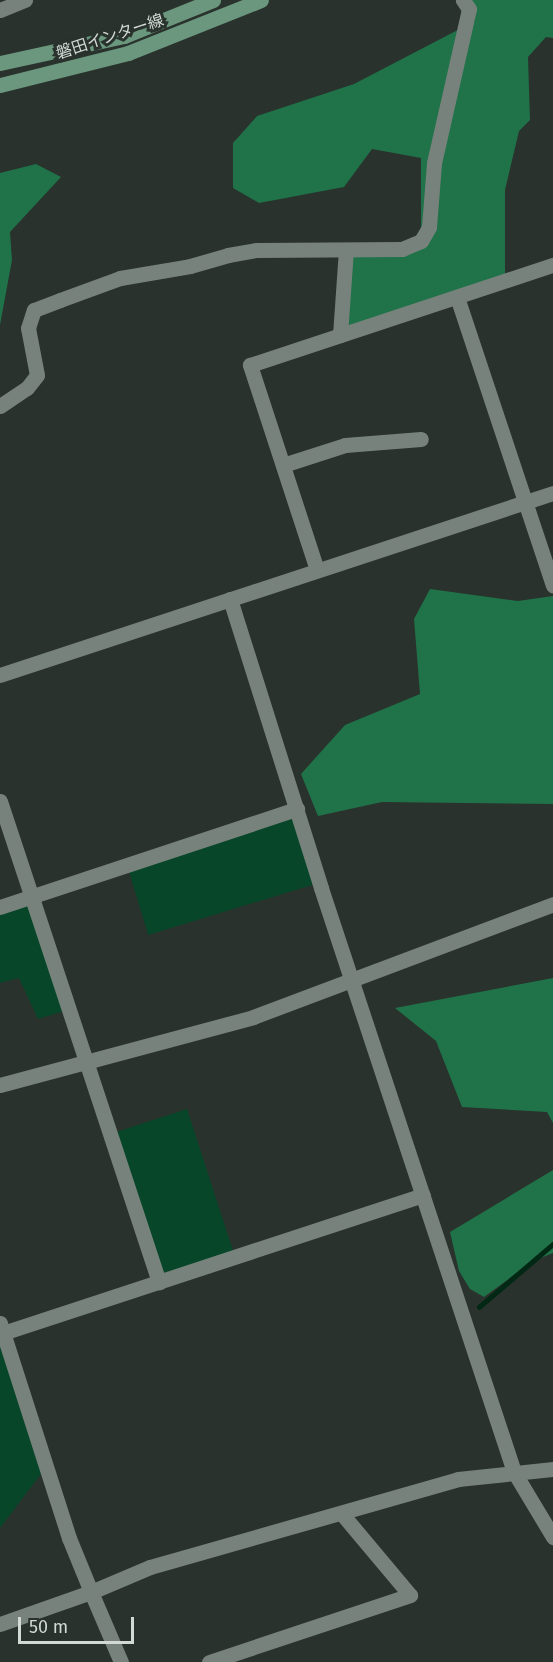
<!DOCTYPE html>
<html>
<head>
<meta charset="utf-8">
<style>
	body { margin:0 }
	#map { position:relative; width:553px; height:1662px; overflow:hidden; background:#29322c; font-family:"Fira Sans","Noto Sans JP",sans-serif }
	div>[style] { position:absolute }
	.green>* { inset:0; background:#084629; transform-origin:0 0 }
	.forest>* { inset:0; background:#207249 }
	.stream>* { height:4.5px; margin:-2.25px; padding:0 2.25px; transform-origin:2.25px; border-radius:2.25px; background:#002814 }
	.street>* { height:15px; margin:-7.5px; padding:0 7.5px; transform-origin:7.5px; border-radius:7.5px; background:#78827c }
	.secondary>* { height:15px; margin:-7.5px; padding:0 7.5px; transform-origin:7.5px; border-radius:7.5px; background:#78827c }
	.primary>* { height:15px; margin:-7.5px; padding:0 7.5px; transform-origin:7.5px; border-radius:7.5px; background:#6a977d }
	span { translate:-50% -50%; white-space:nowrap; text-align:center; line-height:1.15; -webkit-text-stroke:6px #29322c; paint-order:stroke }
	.street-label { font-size:16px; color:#d3d9d5 }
	.scale { position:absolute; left:18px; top:1617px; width:116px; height:27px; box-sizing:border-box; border:3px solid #d3d9d5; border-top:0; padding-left:8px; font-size:18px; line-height:21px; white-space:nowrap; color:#d3d9d5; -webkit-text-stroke:4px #29322c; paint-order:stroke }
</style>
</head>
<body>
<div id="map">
	<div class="green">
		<div style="left:297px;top:809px;width:77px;height:179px;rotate:73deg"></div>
		<div style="clip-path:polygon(31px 896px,68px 1010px,38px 1019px,19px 978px,0 983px,0 907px)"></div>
		<div style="left:187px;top:1109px;width:155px;height:80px;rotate:72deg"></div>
		<div style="clip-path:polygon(0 1344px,44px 1470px,0 1528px)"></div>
	</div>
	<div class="forest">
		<div style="clip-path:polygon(471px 0,553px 0,553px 38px,546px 37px,528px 57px,530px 120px,519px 131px,505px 190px,505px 281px,340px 335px,346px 250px,421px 241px,421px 158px,372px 149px,344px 187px,259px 203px,233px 188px,233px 143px,257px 116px,354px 84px,475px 21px)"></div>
		<div style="clip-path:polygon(36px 164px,61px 177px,10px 232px,12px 260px,0 325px,0 173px)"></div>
		<div style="clip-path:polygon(430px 589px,518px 601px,553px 596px,553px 804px,382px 802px,318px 816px,301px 774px,345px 725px,420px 694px,414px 619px)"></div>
		<div style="clip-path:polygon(553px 978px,553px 1123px,547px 1112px,462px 1107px,436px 1041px,395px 1008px)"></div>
		<div style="clip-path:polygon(553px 1170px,553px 1253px,533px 1261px,484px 1297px,470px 1289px,459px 1271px,450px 1232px)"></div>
	</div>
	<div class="stream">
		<div style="left:479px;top:1307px;width:97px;rotate:-40.4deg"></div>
	</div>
	<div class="street">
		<div style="left:0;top:10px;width:27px;rotate:-22deg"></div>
		<div style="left:457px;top:297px;width:304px;rotate:71.6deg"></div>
		<div style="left:340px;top:335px;width:85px;rotate:-86deg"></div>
		<div style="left:0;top:406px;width:32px;rotate:-34deg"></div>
		<div style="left:27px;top:388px;width:16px;rotate:-52deg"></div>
		<div style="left:37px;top:375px;width:48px;rotate:-100.8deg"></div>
		<div style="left:28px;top:328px;width:19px;rotate:-72deg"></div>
		<div style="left:34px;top:310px;width:28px;rotate:-21deg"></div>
		<div style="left:60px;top:300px;width:64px;rotate:-20.1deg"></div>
		<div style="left:120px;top:278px;width:71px;rotate:-9.7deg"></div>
		<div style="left:190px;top:266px;width:40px;rotate:-16deg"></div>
		<div style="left:228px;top:255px;width:28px;rotate:-10deg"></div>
		<div style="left:256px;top:250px;width:146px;rotate:-0.4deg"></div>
		<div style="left:402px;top:249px;width:21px;rotate:-23deg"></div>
		<div style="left:421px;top:241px;width:16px;rotate:-60deg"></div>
		<div style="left:429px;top:227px;width:64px;rotate:-85.5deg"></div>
		<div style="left:434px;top:163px;width:158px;rotate:-77.2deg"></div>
		<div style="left:469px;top:9px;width:11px;rotate:-124deg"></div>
		<div style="left:283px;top:465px;width:65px;rotate:-17.9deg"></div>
		<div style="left:345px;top:445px;width:76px;rotate:-4.5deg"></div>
		<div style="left:317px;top:570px;width:216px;rotate:-108.1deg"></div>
		<div style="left:250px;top:365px;width:319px;rotate:-18.3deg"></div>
		<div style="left:230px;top:599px;width:303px;rotate:72.5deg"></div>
		<div style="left:321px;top:888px;width:615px;rotate:71.71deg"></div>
		<div style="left:514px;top:1472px;width:76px;rotate:59deg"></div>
		<div style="left:0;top:675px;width:582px;rotate:-18.22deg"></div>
		<div style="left:0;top:801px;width:507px;rotate:71.71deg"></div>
		<div style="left:0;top:907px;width:313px;rotate:-18.3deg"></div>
		<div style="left:0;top:1323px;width:226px;rotate:72.2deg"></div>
		<div style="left:69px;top:1538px;width:58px;rotate:67.8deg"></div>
		<div style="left:91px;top:1592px;width:64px;rotate:-23deg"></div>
		<div style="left:150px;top:1567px;width:320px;rotate:-15.9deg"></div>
		<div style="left:458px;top:1479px;width:96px;rotate:-6deg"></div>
		<div style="left:0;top:1334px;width:445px;rotate:-18.2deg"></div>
		<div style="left:209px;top:1662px;width:212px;rotate:-18.4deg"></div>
		<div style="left:410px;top:1595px;width:106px;rotate:-130deg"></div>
	</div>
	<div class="secondary">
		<div style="left:0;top:1085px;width:262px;rotate:-15deg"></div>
		<div style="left:253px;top:1017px;width:321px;rotate:-20.6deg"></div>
		<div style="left:0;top:1624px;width:96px;rotate:-19.4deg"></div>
		<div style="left:91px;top:1592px;width:76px;rotate:66.8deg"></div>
	</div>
	<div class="primary">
		<div style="left:0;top:63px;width:127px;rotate:-12.3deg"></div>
		<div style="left:124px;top:36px;width:96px;rotate:-22deg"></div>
		<div style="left:0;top:85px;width:132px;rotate:-14deg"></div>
		<div style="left:128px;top:53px;width:143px;rotate:-21.7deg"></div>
	</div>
	<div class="street-label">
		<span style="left:110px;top:37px;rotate:-18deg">磐田インター線</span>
	</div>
	<div class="scale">50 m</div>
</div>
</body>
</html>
